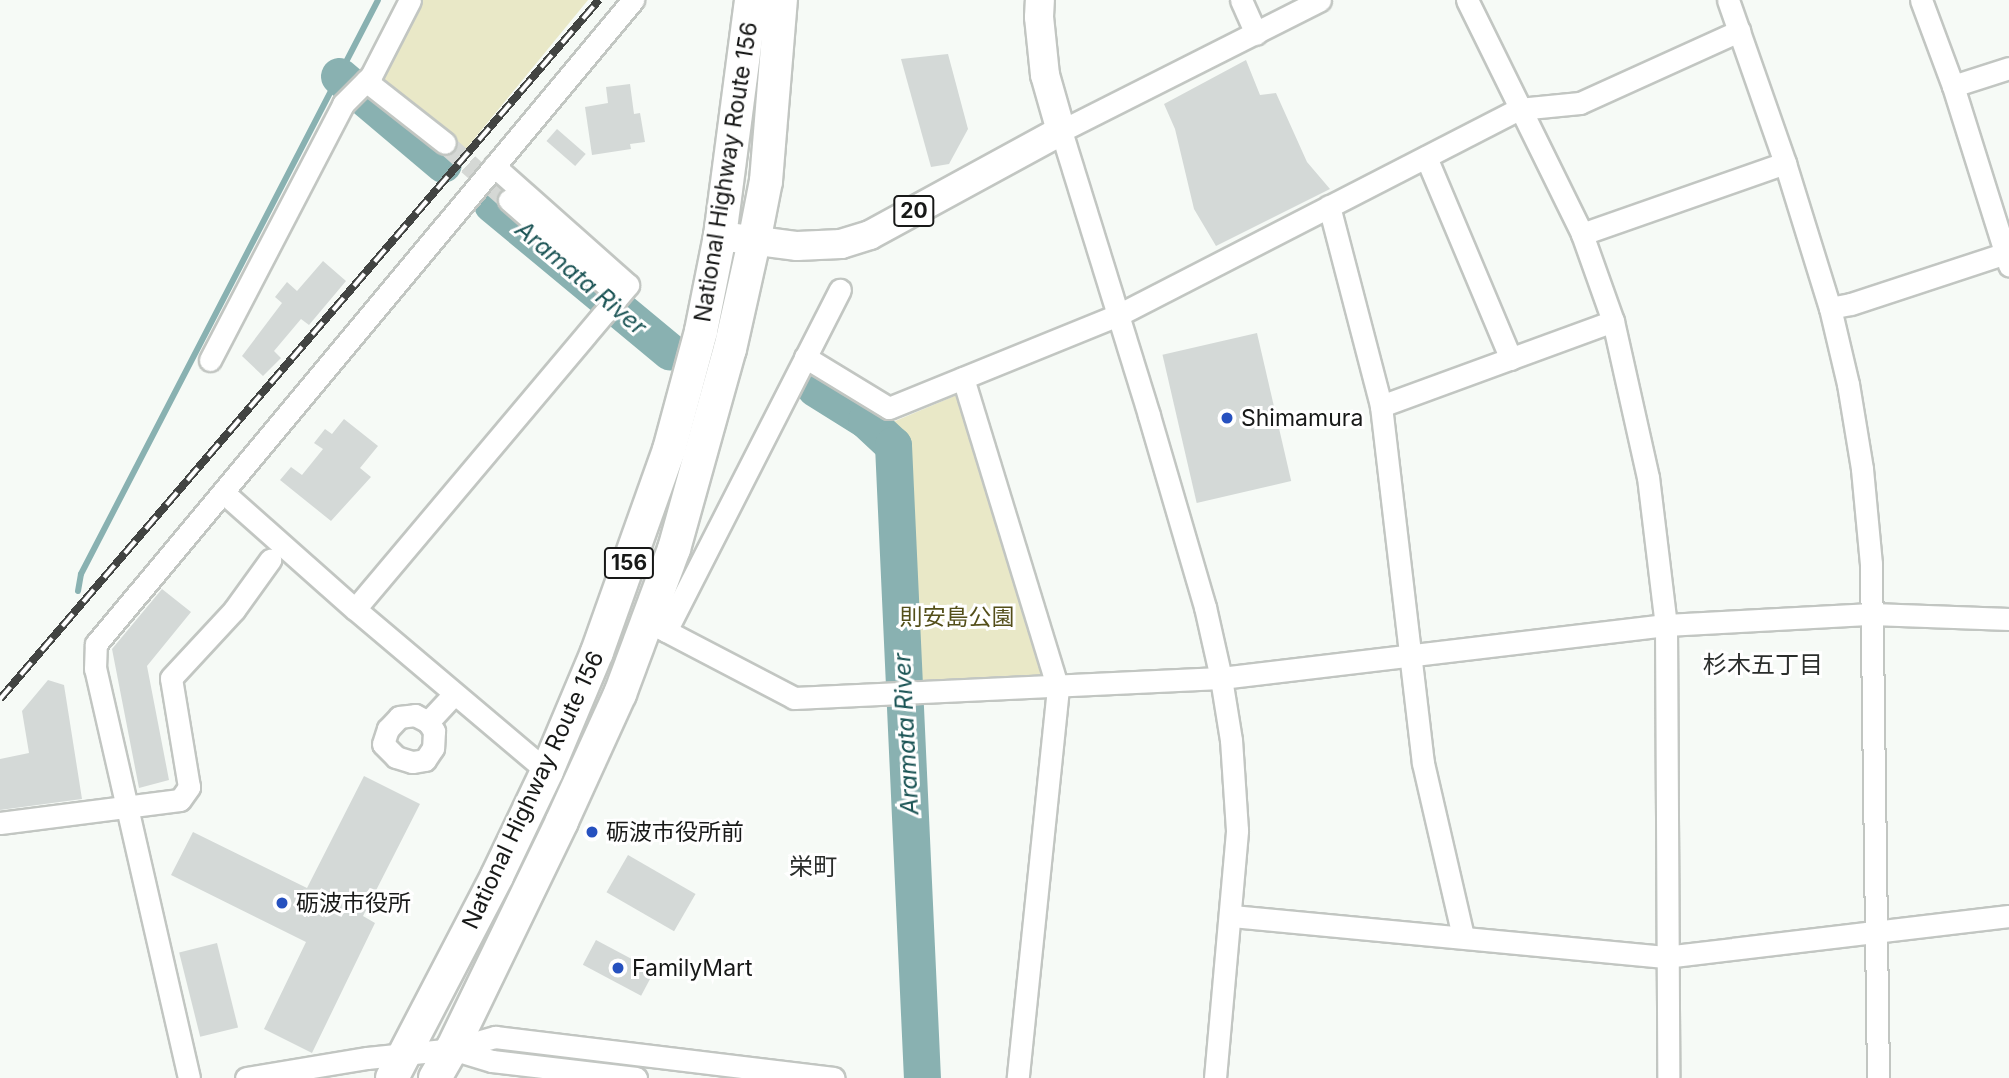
<!DOCTYPE html>
<html>
<head>
<meta charset="utf-8">
<style>
	body { margin:0 }
	#map { position:relative; width:2009px; height:1078px; overflow:hidden; background:#f6faf6; font-family:Inter,"Noto Sans JP",sans-serif }
	div>[style] { position:absolute }
	.green>* { inset:0; background:#e9e8c7 }
	.stream>* { height:6px; margin:-3px; padding:0 3px; transform-origin:3px; border-radius:3px; background:#89b1b1 }
	.river>* { height:37px; margin:-18.5px; padding:0 18.5px; transform-origin:18.5px; border-radius:18.5px; background:#89b1b1 }
	.building>* { inset:0; background:#d4d9d7; transform-origin:0 0 }
	.minor-tunnel>* { height:21px; margin-top:-10.5px; transform-origin:0; background:repeating-linear-gradient(90deg,#d5d8d5 0 21px,transparent 0 31px) }
	.roads { filter:drop-shadow(2px 0 #c2c6c2) drop-shadow(-2px 0 #c2c6c2) drop-shadow(0 2px #c2c6c2) drop-shadow(0 -2px #c2c6c2) }
	.minor>* { height:21px; margin:-10.5px; padding:0 10.5px; transform-origin:10.5px; border-radius:10.5px; background:#fff }
	.major>* { height:28px; margin:-14px; padding:0 14px; transform-origin:14px; border-radius:14px; background:#fff }
	.highway>* { height:32px; margin:-16px; padding:0 16px; transform-origin:16px; border-radius:16px; background:#fff }
	.rail>* { height:8px; margin-top:-4px; transform-origin:0; background:repeating-linear-gradient(90deg,#fff 0 16px,#424442 0 32px); box-sizing:border-box; border-block:2px solid #424442 }
	.dots>* { width:19px; height:19px; translate:-50% -50%; box-sizing:border-box; border:4px solid #fff; border-radius:50% }
	span { translate:-50% -50%; white-space:nowrap; text-align:center; line-height:1.15; -webkit-text-stroke:6px #fff; paint-order:stroke }
	.shield-label span { padding:2px 5px; background:#fff; border:2px solid; border-radius:5px; -webkit-text-stroke-width:0 }
	.shield-label { font-size:21px; color:#181918; font-weight:700 }
	.street-label { font-size:23px; color:#181918 }
	.poi-label { font-size:23px; color:#181918 }
	.left { translate:0 -50%; text-align:left }
	.park-label { font-size:23px; color:#544f1a }
	.water-label { font-size:24px; color:#1b5455; font-style:italic }
	.neighbourhood-label { font-size:24px; color:#2b2e2c }
</style>
</head>
<body>
<div id="map">
	<div class="green">
		<div style="clip-path:polygon(422px 0,588px 0,466px 149px,376px 81px)"></div>
		<div style="clip-path:polygon(957px 395px,1049px 683px,892px 688px,882px 461px,869px 432px)"></div>
	</div>
	<div class="stream">
		<div style="left:78px;top:591px;width:17px;rotate:-80deg"></div>
		<div style="left:81px;top:574px;width:646px;rotate:-62.64deg"></div>
	</div>
	<div class="river">
		<div style="left:339px;top:76px;width:136px;rotate:40.2deg"></div>
		<div style="left:492px;top:204px;width:231px;rotate:39.7deg"></div>
		<div style="left:815px;top:388px;width:60px;rotate:32.1deg"></div>
		<div style="left:866px;top:420px;width:37px;rotate:43deg"></div>
		<div style="left:893px;top:445px;width:634px;rotate:87.38deg"></div>
	</div>
	<div class="building">
		<div style="clip-path:polygon(948px 54px,968px 129px,949px 164px,931px 167px,901px 59px)"></div>
		<div style="clip-path:polygon(1246px 60px,1260px 95px,1276px 93px,1307px 162px,1330px 189px,1216px 246px,1194px 209px,1175px 129px,1164px 104px)"></div>
		<div style="clip-path:polygon(630px 84px,634px 114px,640px 113px,645px 142px,630px 144px,631px 149px,592px 155px,585px 107px,608px 103px,606px 87px)"></div>
		<div style="left:557px;top:129px;width:38px;height:16px;rotate:41deg"></div>
		<div style="clip-path:polygon(323px 261px,346px 281px,309px 325px,301px 319px,274px 351px,281px 358px,263px 376px,242px 356px,282px 303px,275px 297px,287px 282px,297px 291px)"></div>
		<div style="left:1257px;top:333px;width:152px;height:97px;rotate:77deg"></div>
		<div style="clip-path:polygon(344px 419px,378px 446px,360px 468px,371px 477px,331px 521px,280px 480px,291px 467px,302px 475px,323px 449px,314px 443px,325px 429px,332px 434px)"></div>
		<div style="clip-path:polygon(162px 589px,191px 612px,147px 666px,169px 780px,139px 788px,112px 649px)"></div>
		<div style="clip-path:polygon(48px 680px,64px 685px,82px 799px,0 810px,0 759px,29px 753px,22px 711px)"></div>
		<div style="clip-path:polygon(364px 776px,420px 804px,363px 916px,375px 923px,312px 1053px,264px 1029px,306px 942px,171px 875px,193px 832px,307px 888px)"></div>
		<div style="left:628px;top:855px;width:78px;height:43px;rotate:30deg"></div>
		<div style="left:596px;top:940px;width:66px;height:28px;rotate:28deg"></div>
		<div style="left:217px;top:943px;width:87px;height:39px;rotate:76deg"></div>
	</div>
	<div class="minor-tunnel">
		<div style="left:445px;top:143px;width:86px;rotate:41.7deg"></div>
	</div>
	<div class="roads">
		<div class="minor">
			<div style="left:1241px;top:0;width:37px;rotate:66deg"></div>
			<div style="left:1467px;top:0;width:261px;rotate:63.8deg"></div>
			<div style="left:1582px;top:234px;width:92px;rotate:70.4deg"></div>
			<div style="left:1613px;top:321px;width:160px;rotate:77.4deg"></div>
			<div style="left:1648px;top:477px;width:149px;rotate:83.1deg"></div>
			<div style="left:1666px;top:625px;width:453px;rotate:89.7deg"></div>
			<div style="left:1728px;top:0;width:173px;rotate:70.7deg"></div>
			<div style="left:1785px;top:163px;width:152px;rotate:72.8deg"></div>
			<div style="left:1830px;top:308px;width:78px;rotate:76.7deg"></div>
			<div style="left:1848px;top:384px;width:86px;rotate:80.6deg"></div>
			<div style="left:1862px;top:469px;width:95px;rotate:84.6deg"></div>
			<div style="left:1871px;top:564px;width:514px;rotate:89.22deg"></div>
			<div style="left:1921px;top:0;width:92px;rotate:69.6deg"></div>
			<div style="left:1953px;top:86px;width:188px;rotate:72.6deg"></div>
			<div style="left:366px;top:81px;width:100px;rotate:38.1deg"></div>
			<div style="left:1953px;top:86px;width:59px;rotate:-17.8deg"></div>
			<div style="left:1426px;top:157px;width:219px;rotate:67.2deg"></div>
			<div style="left:509px;top:200px;width:137px;rotate:41.1deg"></div>
			<div style="left:1329px;top:206px;width:207px;rotate:75.4deg"></div>
			<div style="left:1381px;top:406px;width:359px;rotate:83.3deg"></div>
			<div style="left:1423px;top:763px;width:178px;rotate:77deg"></div>
			<div style="left:1582px;top:234px;width:215px;rotate:-19.3deg"></div>
			<div style="left:1830px;top:308px;width:21px;rotate:-11deg"></div>
			<div style="left:1851px;top:304px;width:166px;rotate:-18.2deg"></div>
			<div style="left:805px;top:357px;width:98px;rotate:31.3deg"></div>
			<div style="left:889px;top:408px;width:249px;rotate:-22.1deg"></div>
			<div style="left:1120px;top:314px;width:449px;rotate:-27.2deg"></div>
			<div style="left:1519px;top:109px;width:61px;rotate:-5.6deg"></div>
			<div style="left:1580px;top:103px;width:175px;rotate:-24.4deg"></div>
			<div style="left:210px;top:360px;width:288px;rotate:-62.5deg"></div>
			<div style="left:343px;top:104px;width:40px;rotate:-45deg"></div>
			<div style="left:371px;top:76px;width:85px;rotate:-62.8deg"></div>
			<div style="left:963px;top:378px;width:324px;rotate:73deg"></div>
			<div style="left:1058px;top:688px;width:392px;rotate:95.9deg"></div>
			<div style="left:1381px;top:406px;width:247px;rotate:-20.1deg"></div>
			<div style="left:223px;top:492px;width:176px;rotate:41.6deg"></div>
			<div style="left:355px;top:609px;width:251px;rotate:40.2deg"></div>
			<div style="left:355px;top:609px;width:424px;rotate:-49.9deg"></div>
			<div style="left:628px;top:285px;width:179px;rotate:-138.4deg"></div>
			<div style="left:647px;top:621px;width:166px;rotate:27.6deg"></div>
			<div style="left:794px;top:698px;width:427px;rotate:-2.7deg"></div>
			<div style="left:1221px;top:678px;width:448px;rotate:-6.8deg"></div>
			<div style="left:1666px;top:625px;width:206px;rotate:-3.1deg"></div>
			<div style="left:1872px;top:614px;width:137px;rotate:2.1deg"></div>
			<div style="left:666px;top:631px;width:383px;rotate:-63deg"></div>
			<div style="left:415px;top:715px;width:15px;rotate:28deg"></div>
			<div style="left:428px;top:722px;width:11px;rotate:56deg"></div>
			<div style="left:434px;top:731px;width:17px;rotate:93deg"></div>
			<div style="left:433px;top:748px;width:14px;rotate:124deg"></div>
			<div style="left:425px;top:760px;width:13px;rotate:171deg"></div>
			<div style="left:412px;top:762px;width:17px;rotate:-163deg"></div>
			<div style="left:396px;top:757px;width:18px;rotate:-135deg"></div>
			<div style="left:383px;top:744px;width:16px;rotate:-72deg"></div>
			<div style="left:388px;top:729px;width:16px;rotate:-47deg"></div>
			<div style="left:399px;top:717px;width:16px;rotate:-7deg"></div>
			<div style="left:428px;top:722px;width:38px;rotate:-47deg"></div>
			<div style="left:0;top:823px;width:181px;rotate:-7.3deg"></div>
			<div style="left:180px;top:800px;width:16px;rotate:-55deg"></div>
			<div style="left:189px;top:787px;width:110px;rotate:-99.4deg"></div>
			<div style="left:171px;top:678px;width:93px;rotate:-47.2deg"></div>
			<div style="left:234px;top:610px;width:62px;rotate:-54.2deg"></div>
			<div style="left:1232px;top:916px;width:435px;rotate:5.4deg"></div>
			<div style="left:1665px;top:957px;width:346px;rotate:-6.8deg"></div>
			<div style="left:452px;top:1049px;width:42px;rotate:16.7deg"></div>
			<div style="left:492px;top:1061px;width:145px;rotate:6.7deg"></div>
			<div style="left:189px;top:1078px;width:420px;rotate:-102.9deg"></div>
			<div style="left:95px;top:669px;width:25px;rotate:-88deg"></div>
			<div style="left:96px;top:644px;width:839px;rotate:-50.18deg"></div>
			<div style="left:246px;top:1078px;width:123px;rotate:-9.4deg"></div>
			<div style="left:367px;top:1058px;width:85px;rotate:-6deg"></div>
			<div style="left:452px;top:1049px;width:45px;rotate:-15.6deg"></div>
			<div style="left:495px;top:1037px;width:341px;rotate:6.9deg"></div>
			<div style="left:1215px;top:1078px;width:249px;rotate:-84.9deg"></div>
			<div style="left:1237px;top:830px;width:90px;rotate:-93.8deg"></div>
			<div style="left:1231px;top:740px;width:63px;rotate:-99.2deg"></div>
			<div style="left:1221px;top:678px;width:73px;rotate:-102.7deg"></div>
			<div style="left:1205px;top:607px;width:200px;rotate:-106.3deg"></div>
			<div style="left:1149px;top:415px;width:297px;rotate:-107.2deg"></div>
			<div style="left:1061px;top:131px;width:290px;rotate:-26.8deg"></div>
		</div>
		<div class="major">
			<div style="left:720px;top:236px;width:78px;rotate:7.4deg"></div>
			<div style="left:797px;top:246px;width:44px;rotate:-2.6deg"></div>
			<div style="left:841px;top:244px;width:30px;rotate:-17deg"></div>
			<div style="left:870px;top:235px;width:217px;rotate:-28.6deg"></div>
			<div style="left:1061px;top:131px;width:58px;rotate:-105.9deg"></div>
			<div style="left:1045px;top:75px;width:58px;rotate:-95.9deg"></div>
			<div style="left:1039px;top:17px;width:17px;rotate:-87deg"></div>
		</div>
		<div class="highway">
			<div style="left:392px;top:1078px;width:228px;rotate:-62.5deg"></div>
			<div style="left:497px;top:876px;width:116px;rotate:-64.5deg"></div>
			<div style="left:547px;top:771px;width:129px;rotate:-67.2deg"></div>
			<div style="left:597px;top:652px;width:214px;rotate:-70.4deg"></div>
			<div style="left:669px;top:450px;width:123px;rotate:-74.9deg"></div>
			<div style="left:701px;top:331px;width:97px;rotate:-78.7deg"></div>
			<div style="left:720px;top:236px;width:238px;rotate:-82.5deg"></div>
			<div style="left:435px;top:1078px;width:34px;rotate:-60deg"></div>
			<div style="left:452px;top:1049px;width:253px;rotate:-64.2deg"></div>
			<div style="left:562px;top:821px;width:140px;rotate:-65.5deg"></div>
			<div style="left:620px;top:694px;width:155px;rotate:-69.6deg"></div>
			<div style="left:674px;top:549px;width:208px;rotate:-74.4deg"></div>
			<div style="left:730px;top:349px;width:110px;rotate:-77.4deg"></div>
			<div style="left:754px;top:242px;width:62px;rotate:-78.9deg"></div>
			<div style="left:766px;top:181px;width:182px;rotate:-85.3deg"></div>
		</div>
	</div>
	<div class="rail">
		<div style="left:0;top:699px;width:921px;rotate:-49.41deg"></div>
	</div>
	<div class="dots">
		<div style="left:1227px;top:418px;background:#2651bf"></div>
		<div style="left:592px;top:832px;background:#2651bf"></div>
		<div style="left:282px;top:903px;background:#2651bf"></div>
		<div style="left:618px;top:968px;background:#2651bf"></div>
	</div>
	<div class="shield-label">
		<span style="left:914px;top:211px">20</span>
		<span style="left:629px;top:563px">156</span>
	</div>
	<div class="street-label">
		<span style="left:726px;top:172px;rotate:-81deg">National Highway Route 156</span>
		<span style="left:533px;top:790px;rotate:-65deg">National Highway Route 156</span>
	</div>
	<div class="poi-label">
		<span class="left" style="left:1241px;top:418px">Shimamura</span>
		<span class="left" style="left:606px;top:832px">砺波市役所前</span>
		<span class="left" style="left:296px;top:903px">砺波市役所</span>
		<span class="left" style="left:632px;top:968px">FamilyMart</span>
	</div>
	<div class="park-label">
		<span style="left:957px;top:617px">則安島公園</span>
	</div>
	<div class="water-label">
		<span style="left:581px;top:278px;rotate:40deg">Aramata River</span>
		<span style="left:906px;top:734px;rotate:-93deg">Aramata River</span>
	</div>
	<div class="neighbourhood-label">
		<span style="left:1763px;top:665px">杉木五丁目</span>
		<span style="left:813px;top:867px">栄町</span>
	</div>
</div>
</body>
</html>
